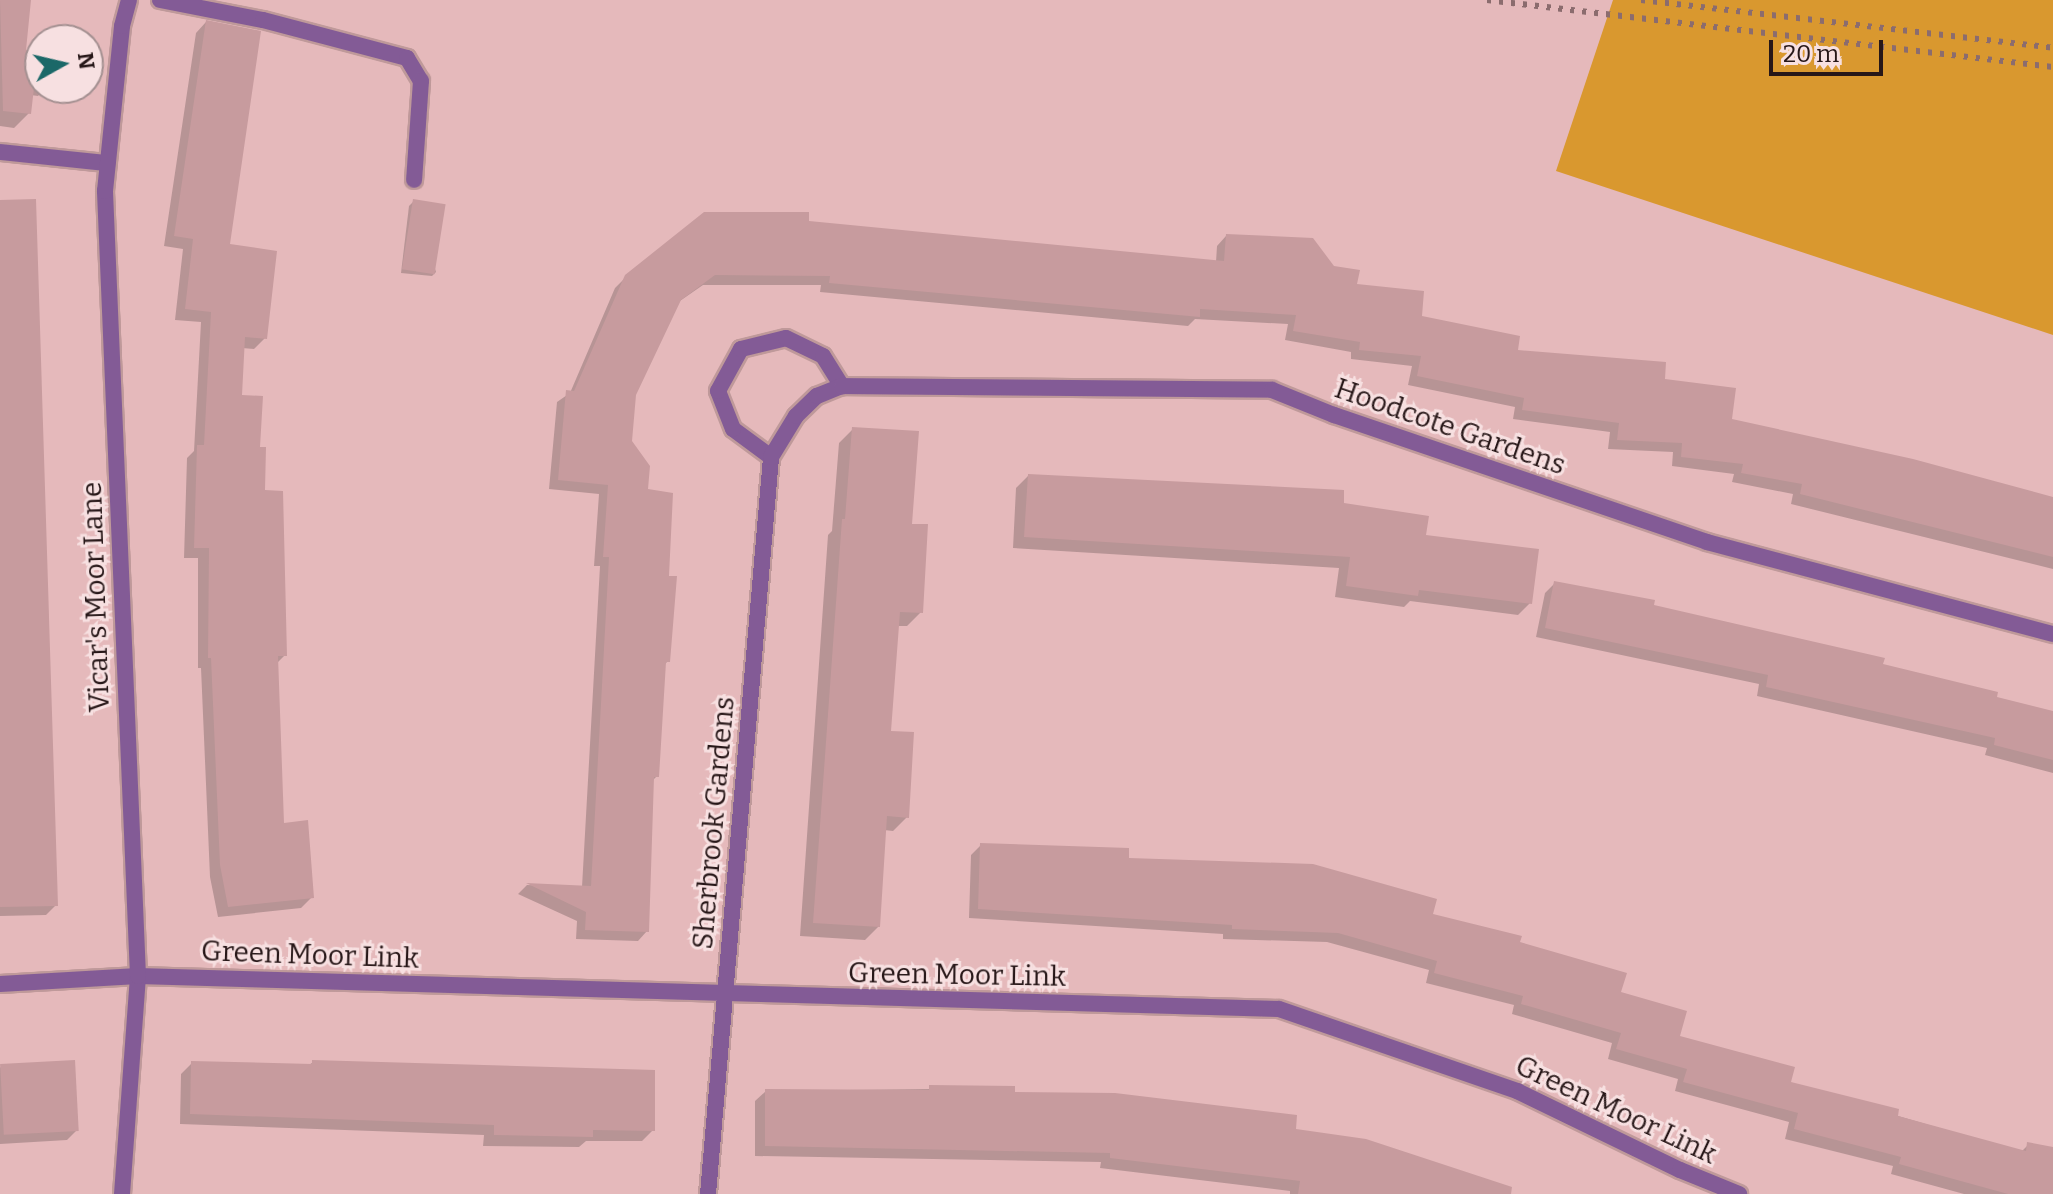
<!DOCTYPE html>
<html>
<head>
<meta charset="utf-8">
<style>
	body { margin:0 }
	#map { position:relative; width:2053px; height:1194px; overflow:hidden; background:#e5b9bb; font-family:Bitter,serif }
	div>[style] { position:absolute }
	.green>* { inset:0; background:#d9982f }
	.shadow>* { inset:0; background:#0003 }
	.building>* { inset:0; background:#c79b9e; transform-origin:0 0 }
	.roads { filter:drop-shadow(2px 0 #bf999a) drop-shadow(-2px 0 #bf999a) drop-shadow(0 2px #bf999a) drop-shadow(0 -2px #bf999a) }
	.street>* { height:16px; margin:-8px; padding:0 8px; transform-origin:8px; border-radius:8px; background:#835b96 }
	.rail>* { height:6px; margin-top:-3px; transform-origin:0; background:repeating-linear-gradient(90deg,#8b6c6e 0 4px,transparent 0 12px) }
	span { translate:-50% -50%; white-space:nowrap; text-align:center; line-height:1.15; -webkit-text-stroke:6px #f7e0e1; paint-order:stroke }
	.street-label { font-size:28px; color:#271718 }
	.north { position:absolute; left:24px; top:24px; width:80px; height:80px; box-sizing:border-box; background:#f7e0e1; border:2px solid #a49091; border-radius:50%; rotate:82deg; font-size:22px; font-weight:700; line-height:32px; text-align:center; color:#271718 }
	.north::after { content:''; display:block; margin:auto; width:28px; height:36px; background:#1b6868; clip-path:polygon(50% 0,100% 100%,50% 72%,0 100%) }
	.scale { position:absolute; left:1769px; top:40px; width:114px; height:36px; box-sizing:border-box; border:4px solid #271718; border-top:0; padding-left:10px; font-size:24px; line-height:28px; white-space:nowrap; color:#271718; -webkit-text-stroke:6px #f7e0e1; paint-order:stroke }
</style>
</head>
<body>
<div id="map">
	<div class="green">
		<div style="clip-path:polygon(1613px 0,2053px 0,2053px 335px,1556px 171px)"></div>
	</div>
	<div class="shadow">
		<div style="clip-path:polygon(0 0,29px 0,23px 51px,40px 53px,40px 88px,45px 88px,38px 96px,31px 95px,29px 113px,14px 128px,0 126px)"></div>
		<div style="clip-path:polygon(206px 22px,227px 246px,265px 338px,254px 349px,242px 348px,240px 397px,258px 449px,285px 655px,276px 664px,282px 826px,312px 897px,301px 908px,218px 917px,210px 877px,201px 668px,198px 668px,198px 558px,184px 558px,187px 458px,194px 451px,201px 322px,175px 320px,183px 249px,164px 246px,196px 33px)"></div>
		<div style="clip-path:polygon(414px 201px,436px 272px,432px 276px,401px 273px,409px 206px)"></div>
		<div style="clip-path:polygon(0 202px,56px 905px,46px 915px,0 916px)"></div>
		<div style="clip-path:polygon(807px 223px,1216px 262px,1217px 246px,1226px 236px,1333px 268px,1355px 286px,1420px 317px,1516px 352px,1663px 381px,1730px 421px,2053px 499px,2053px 569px,1791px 504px,1793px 494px,1732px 482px,1734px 474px,1672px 466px,1673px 452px,1608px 449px,1610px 432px,1513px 419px,1515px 407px,1408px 385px,1412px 366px,1351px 359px,1351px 352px,1285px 340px,1288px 324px,1195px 319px,1188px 326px,820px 292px,821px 285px,703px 285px,677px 303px,634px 394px,630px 441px,667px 578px,668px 661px,663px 666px,657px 776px,652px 781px,647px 931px,638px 941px,576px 939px,577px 921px,518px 894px,527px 885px,582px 887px,600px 566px,594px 566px,599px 494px,549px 489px,557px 402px,570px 393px,615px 288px,626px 277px)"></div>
		<div style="clip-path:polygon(853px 429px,910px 525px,921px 612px,907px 626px,897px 626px,889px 733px,907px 817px,893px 831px,884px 830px,879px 926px,865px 940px,800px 936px,828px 535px,832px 531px,839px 443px)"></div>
		<div style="clip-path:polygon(1028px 476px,1342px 505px,1424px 537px,1530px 603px,1518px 615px,1410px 601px,1404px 607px,1335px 597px,1339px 568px,1013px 548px,1016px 488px)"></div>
		<div style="clip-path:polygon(1555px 583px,2053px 714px,2053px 773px,1985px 755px,1987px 748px,1757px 696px,1759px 684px,1536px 637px,1545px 593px)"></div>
		<div style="clip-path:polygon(981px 845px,1127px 860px,1430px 915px,1518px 944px,1619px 993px,1678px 1037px,1789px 1084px,2021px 1152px,2028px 1145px,2053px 1149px,2053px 1194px,1964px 1194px,1891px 1174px,1893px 1166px,1785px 1139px,1789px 1122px,1675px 1091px,1678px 1079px,1608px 1059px,1612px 1043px,1512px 1014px,1514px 1005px,1426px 983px,1429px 970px,1327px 942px,1223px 939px,1223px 934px,969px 918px,971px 855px)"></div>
		<div style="clip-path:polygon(313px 1062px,653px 1130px,642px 1141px,586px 1141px,579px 1147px,483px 1146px,484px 1135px,180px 1124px,181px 1074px,192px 1063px,308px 1066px)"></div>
		<div style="clip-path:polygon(0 1067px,77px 1130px,67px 1140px,0 1144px)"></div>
		<div style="clip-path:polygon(1013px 1088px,1012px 1094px,1293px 1131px,1500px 1194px,1290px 1194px,1290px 1191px,1100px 1168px,1101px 1162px,755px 1156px,755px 1101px,766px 1091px)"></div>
	</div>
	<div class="building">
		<div style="clip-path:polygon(0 0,31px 0,26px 50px,40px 51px,40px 80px,35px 79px,31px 114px,3px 111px)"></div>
		<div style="clip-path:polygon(206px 20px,261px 31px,230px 244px,277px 251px,267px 339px,245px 337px,242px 395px,263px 396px,260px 447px,266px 447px,265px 490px,283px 491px,287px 656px,278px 656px,284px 823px,308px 820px,314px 898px,228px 907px,220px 865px,211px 658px,208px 658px,209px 548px,194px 548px,197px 445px,204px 445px,211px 312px,185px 309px,193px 239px,174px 236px)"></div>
		<div style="clip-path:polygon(36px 199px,58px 906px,0 907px,0 200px)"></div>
		<div style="left:413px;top:199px;width:33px;height:71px;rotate:9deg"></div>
		<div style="clip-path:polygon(704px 212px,809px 212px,809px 221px,1224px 261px,1226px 234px,1313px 238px,1334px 266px,1360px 270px,1357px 284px,1424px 291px,1422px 316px,1520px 336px,1518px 350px,1666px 362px,1665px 379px,1736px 388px,1732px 419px,1913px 459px,2053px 497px,2053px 557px,1800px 494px,1802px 484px,1741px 473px,1743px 464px,1681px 457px,1682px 443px,1617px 440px,1619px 423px,1522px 410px,1524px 398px,1417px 376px,1421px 356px,1359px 350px,1360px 342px,1293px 331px,1296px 315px,1200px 309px,1200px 317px,829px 283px,830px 276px,715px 275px,681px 300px,636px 395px,632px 441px,650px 466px,648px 489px,673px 493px,669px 576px,677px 576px,670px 662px,666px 662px,659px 777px,654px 777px,649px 932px,585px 930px,586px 912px,526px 883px,591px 886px,609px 557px,603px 557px,608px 485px,558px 480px,566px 390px,574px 391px,625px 275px)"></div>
		<div style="clip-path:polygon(852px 427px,919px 431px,912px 524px,928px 524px,923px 613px,900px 612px,891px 731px,914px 732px,909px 818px,887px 816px,880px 927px,813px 923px,842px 519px,845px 519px)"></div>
		<div style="clip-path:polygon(1028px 474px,1344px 490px,1344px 503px,1429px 516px,1426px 535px,1539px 549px,1532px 604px,1419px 590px,1418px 596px,1346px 586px,1350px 557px,1024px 537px)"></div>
		<div style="clip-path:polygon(1554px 581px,1655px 600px,1654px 605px,1885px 658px,1883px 664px,1998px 692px,1997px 697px,2053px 711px,2053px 760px,1994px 745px,1995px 738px,1766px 687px,1768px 675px,1545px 628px)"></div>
		<div style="clip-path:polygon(980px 843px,1129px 848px,1129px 858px,1313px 864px,1437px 899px,1433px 914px,1522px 936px,1520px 942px,1627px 973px,1621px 992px,1687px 1011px,1680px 1036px,1795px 1067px,1791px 1082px,1899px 1109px,1898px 1116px,2026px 1151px,2027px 1142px,2053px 1147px,2053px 1194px,2008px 1194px,1899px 1164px,1901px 1157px,1794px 1129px,1798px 1113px,1683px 1082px,1687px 1069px,1616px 1049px,1621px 1033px,1521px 1004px,1523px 996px,1434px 973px,1437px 961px,1338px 933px,1232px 929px,1232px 925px,978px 909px)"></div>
		<div style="left:75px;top:1060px;width:71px;height:75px;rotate:87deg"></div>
		<div style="clip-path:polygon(312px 1060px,655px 1070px,655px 1131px,593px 1130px,593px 1137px,494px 1135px,494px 1125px,190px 1114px,191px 1061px,312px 1064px)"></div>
		<div style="clip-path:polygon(929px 1085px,1015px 1086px,1015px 1092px,1115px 1093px,1297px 1115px,1296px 1129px,1366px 1139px,1512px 1187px,1511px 1194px,1298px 1194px,1300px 1181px,1110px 1158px,1110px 1153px,765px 1146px,765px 1089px,929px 1090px)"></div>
	</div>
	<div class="roads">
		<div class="street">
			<div style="left:160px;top:0;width:105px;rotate:11deg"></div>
			<div style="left:263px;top:20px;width:149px;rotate:14.8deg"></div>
			<div style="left:407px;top:58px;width:27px;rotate:59deg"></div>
			<div style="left:421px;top:81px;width:99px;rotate:94deg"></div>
			<div style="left:0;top:152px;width:108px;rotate:5.9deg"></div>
			<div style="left:771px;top:457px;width:47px;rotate:-143.6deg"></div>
			<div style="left:733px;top:429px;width:41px;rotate:-111.5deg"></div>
			<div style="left:718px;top:391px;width:48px;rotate:-61.3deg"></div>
			<div style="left:741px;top:349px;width:46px;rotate:-13.7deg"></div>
			<div style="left:786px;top:338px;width:41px;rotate:25.9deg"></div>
			<div style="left:823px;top:356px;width:36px;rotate:58deg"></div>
			<div style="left:0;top:984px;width:138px;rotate:-3.3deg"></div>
			<div style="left:138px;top:976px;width:1141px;rotate:1.66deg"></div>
			<div style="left:1279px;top:1009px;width:252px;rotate:19deg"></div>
			<div style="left:1517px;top:1091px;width:181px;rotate:25.9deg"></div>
			<div style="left:1680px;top:1170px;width:64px;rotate:22.1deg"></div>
			<div style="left:122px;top:1194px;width:219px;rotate:-85.8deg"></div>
			<div style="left:138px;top:976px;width:786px;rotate:-92.41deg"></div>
			<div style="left:105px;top:191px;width:166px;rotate:-84.1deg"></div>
			<div style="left:122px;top:26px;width:27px;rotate:-75deg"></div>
			<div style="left:708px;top:1194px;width:740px;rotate:-85.11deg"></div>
			<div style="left:771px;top:457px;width:48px;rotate:-58.6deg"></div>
			<div style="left:796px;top:416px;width:29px;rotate:-44deg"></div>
			<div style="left:817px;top:396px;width:27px;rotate:-22deg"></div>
			<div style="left:842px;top:386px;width:430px;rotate:0.5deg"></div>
			<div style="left:1272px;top:390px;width:67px;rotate:22deg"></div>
			<div style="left:1334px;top:415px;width:394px;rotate:18.8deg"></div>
			<div style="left:1707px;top:542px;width:358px;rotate:14.9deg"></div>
		</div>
	</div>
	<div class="rail">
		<div style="left:1487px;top:0;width:570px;rotate:6.75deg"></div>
		<div style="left:1641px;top:0;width:415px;rotate:6.6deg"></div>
	</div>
	<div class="street-label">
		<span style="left:1450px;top:427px;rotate:19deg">Hoodcote Gardens</span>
		<span style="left:96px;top:597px;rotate:-92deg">Vicar's Moor Lane</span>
		<span style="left:714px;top:823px;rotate:-85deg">Sherbrook Gardens</span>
		<span style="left:310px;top:955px;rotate:2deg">Green Moor Link</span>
		<span style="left:957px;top:975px;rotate:1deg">Green Moor Link</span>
		<span style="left:1616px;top:1110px;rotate:25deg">Green Moor Link</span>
	</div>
	<div class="north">N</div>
	<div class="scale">20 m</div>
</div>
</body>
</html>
